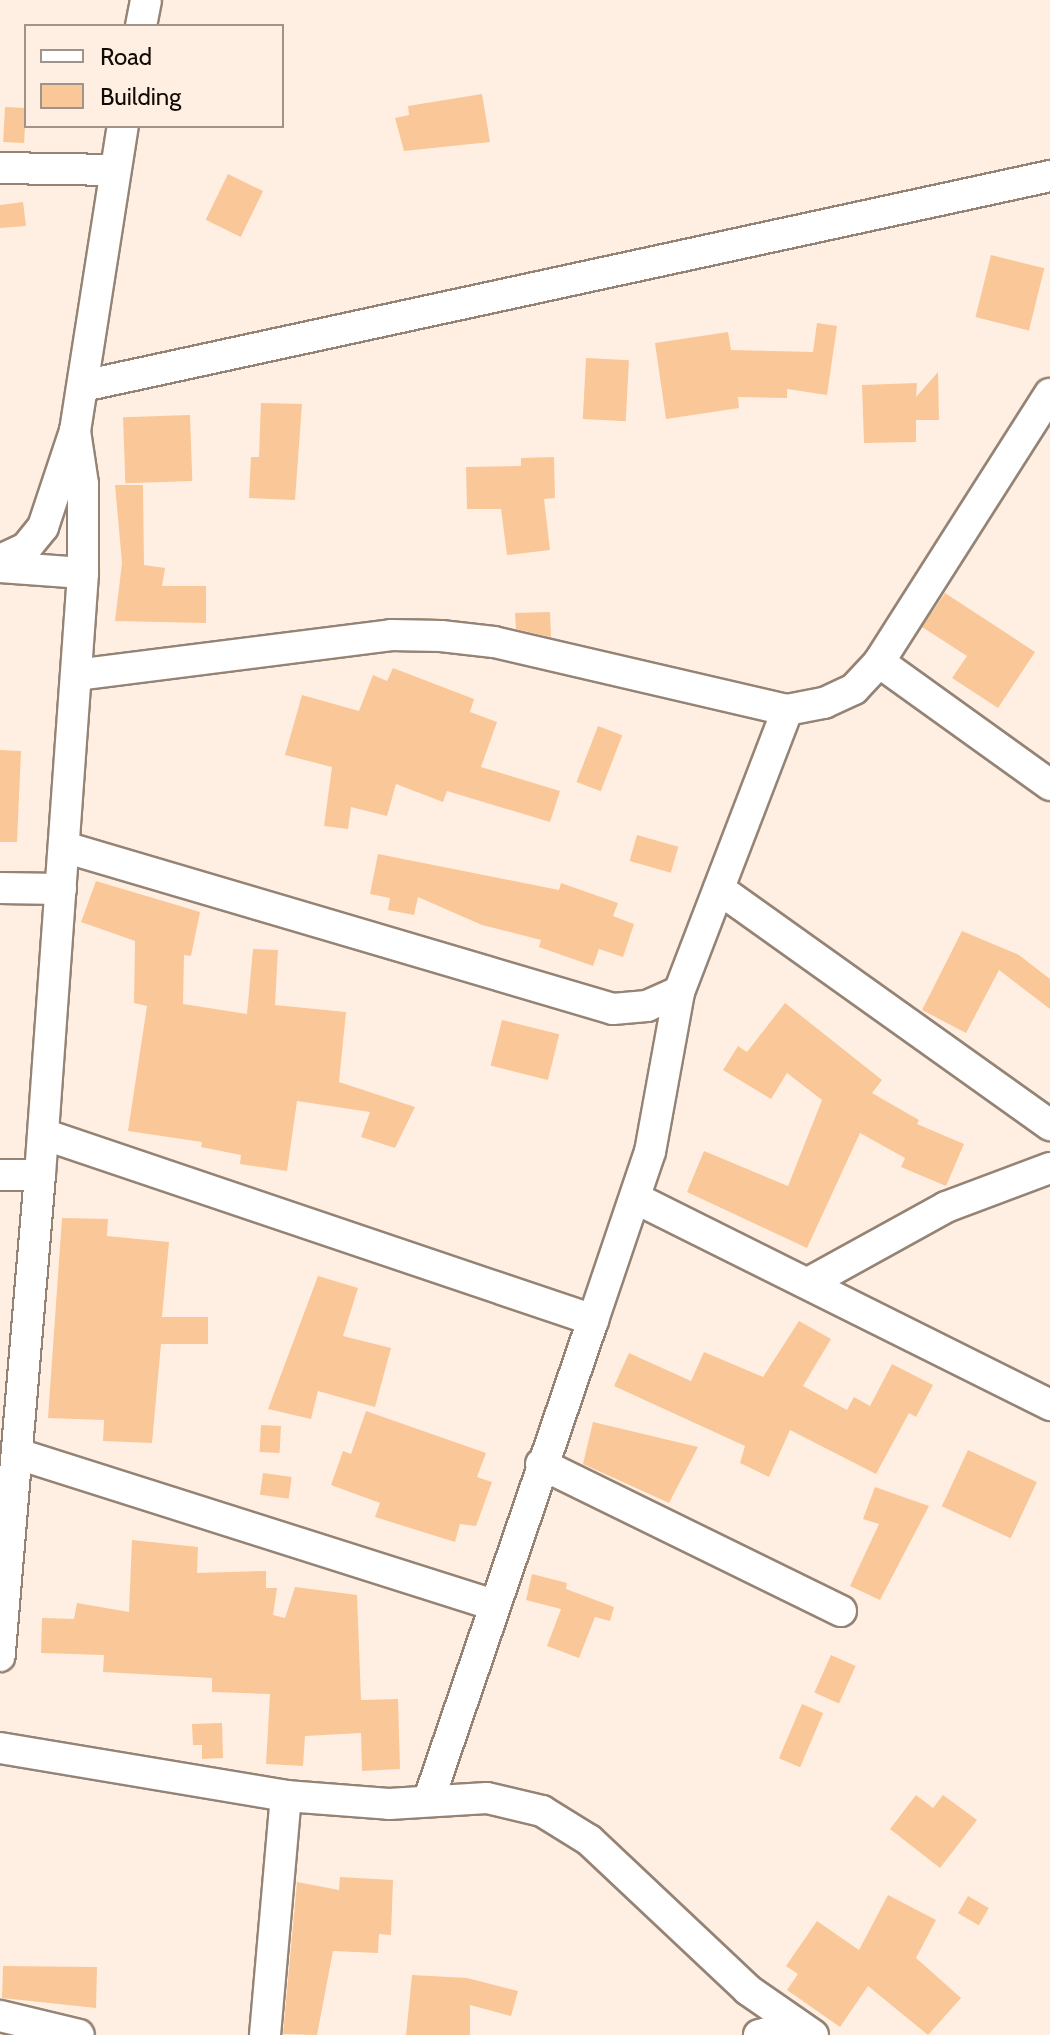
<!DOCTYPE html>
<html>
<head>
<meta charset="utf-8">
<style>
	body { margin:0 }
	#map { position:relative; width:1050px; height:2035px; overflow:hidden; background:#ffefe2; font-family:Cabin,sans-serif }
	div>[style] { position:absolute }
	.building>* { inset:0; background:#fac799; transform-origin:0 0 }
	.roads { filter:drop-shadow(2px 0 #958475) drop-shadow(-2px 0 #958475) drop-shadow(0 2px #958475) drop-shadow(0 -2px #958475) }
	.street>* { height:30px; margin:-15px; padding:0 15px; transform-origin:15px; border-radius:15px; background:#fff }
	span { translate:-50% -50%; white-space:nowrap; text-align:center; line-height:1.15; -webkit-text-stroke:6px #ffefe2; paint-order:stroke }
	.legend { position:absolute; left:24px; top:24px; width:260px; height:104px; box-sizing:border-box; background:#ffefe2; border:2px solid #a0948a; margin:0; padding:10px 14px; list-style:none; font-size:24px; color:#110b06 }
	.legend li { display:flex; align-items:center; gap:16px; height:40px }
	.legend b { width:40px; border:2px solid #a0948a }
</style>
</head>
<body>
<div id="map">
	<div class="building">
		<div style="clip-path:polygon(482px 94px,490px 142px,404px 151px,395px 118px,409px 115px,408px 106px)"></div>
		<div style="left:5px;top:107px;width:21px;height:35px;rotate:3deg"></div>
		<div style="left:228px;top:174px;width:39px;height:51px;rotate:26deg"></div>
		<div style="clip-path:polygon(23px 202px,26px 226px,0 228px,0 205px)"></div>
		<div style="left:991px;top:255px;width:55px;height:64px;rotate:14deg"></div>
		<div style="clip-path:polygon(817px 323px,837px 326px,827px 395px,787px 389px,787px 398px,738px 397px,739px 408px,666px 419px,655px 343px,728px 332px,731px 350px,813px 352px)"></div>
		<div style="left:586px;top:358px;width:43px;height:61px;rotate:3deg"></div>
		<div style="clip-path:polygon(938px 372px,939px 420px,916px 420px,916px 442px,864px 443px,862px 385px,917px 383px,916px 397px)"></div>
		<div style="clip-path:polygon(261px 403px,302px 404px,295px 500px,249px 498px,251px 457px,259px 457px)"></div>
		<div style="left:190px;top:415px;width:66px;height:67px;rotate:88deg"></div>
		<div style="clip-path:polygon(554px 457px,555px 498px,544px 499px,550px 550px,507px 555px,501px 509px,467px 509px,466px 467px,521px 466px,521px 458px)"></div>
		<div style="clip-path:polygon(115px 485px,143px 485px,144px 565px,165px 568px,162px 586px,206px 586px,206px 623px,115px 621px,122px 563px)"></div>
		<div style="clip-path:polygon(945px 593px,1035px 652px,998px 708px,952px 678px,967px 656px,922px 627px)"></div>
		<div style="clip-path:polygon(550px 612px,551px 637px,516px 629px,515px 613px)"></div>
		<div style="clip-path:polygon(393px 668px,474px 699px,470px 712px,497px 722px,481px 767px,560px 791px,550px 822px,447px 791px,443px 802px,396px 784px,387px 816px,351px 807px,348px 829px,324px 826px,332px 767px,285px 755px,302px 695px,359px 711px,373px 675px,387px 681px)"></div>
		<div style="left:598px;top:726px;width:26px;height:60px;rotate:21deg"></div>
		<div style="clip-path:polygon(0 750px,21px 751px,17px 842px,0 842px)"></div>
		<div style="left:637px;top:835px;width:43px;height:27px;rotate:16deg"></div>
		<div style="clip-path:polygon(378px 854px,559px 890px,561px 883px,618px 903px,613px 916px,634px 924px,623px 957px,599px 949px,593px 966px,539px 947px,541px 940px,482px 925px,418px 897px,414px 915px,388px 910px,390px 898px,370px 894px)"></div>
		<div style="clip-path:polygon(96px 881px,200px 912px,191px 956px,184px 955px,183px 1004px,247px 1014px,253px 949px,278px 950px,275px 1005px,346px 1012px,339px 1082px,415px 1107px,395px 1148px,361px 1137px,370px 1112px,297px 1101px,287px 1171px,240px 1164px,241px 1155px,201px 1147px,202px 1142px,128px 1131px,147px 1006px,134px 1003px,135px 941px,81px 922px)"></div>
		<div style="clip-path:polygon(962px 931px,1019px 955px,1050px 979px,1050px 1009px,999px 970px,966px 1033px,922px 1010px)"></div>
		<div style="clip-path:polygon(785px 1003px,882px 1080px,872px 1093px,919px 1120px,917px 1124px,964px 1144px,946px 1186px,901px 1167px,905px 1158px,860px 1133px,807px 1248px,687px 1192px,704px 1151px,788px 1186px,822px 1100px,787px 1073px,771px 1099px,723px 1070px,738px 1046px,747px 1052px)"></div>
		<div style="left:502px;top:1020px;width:59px;height:47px;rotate:14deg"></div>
		<div style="clip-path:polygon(62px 1218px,108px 1219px,107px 1236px,169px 1242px,162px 1317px,208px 1317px,208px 1344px,161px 1344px,152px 1443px,103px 1441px,104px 1420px,48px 1418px)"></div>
		<div style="clip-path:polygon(318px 1276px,358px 1288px,343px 1336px,391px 1348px,375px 1407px,318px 1391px,311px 1419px,268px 1409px)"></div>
		<div style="clip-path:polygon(799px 1321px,831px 1339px,803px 1386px,847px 1410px,854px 1397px,870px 1406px,892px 1364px,933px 1385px,916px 1417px,909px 1413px,876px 1474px,790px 1430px,769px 1477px,740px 1463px,745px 1446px,614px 1386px,629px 1353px,691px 1381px,704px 1352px,763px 1377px)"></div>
		<div style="clip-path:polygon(366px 1411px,486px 1453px,477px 1477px,492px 1482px,476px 1526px,460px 1524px,455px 1542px,375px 1517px,380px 1503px,331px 1485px,343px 1451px,351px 1454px)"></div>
		<div style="clip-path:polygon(593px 1422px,698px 1447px,669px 1503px,583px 1464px)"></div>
		<div style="left:261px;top:1425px;width:20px;height:27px;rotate:3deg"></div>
		<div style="left:968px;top:1450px;width:76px;height:62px;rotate:25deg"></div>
		<div style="left:263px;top:1473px;width:29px;height:22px;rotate:8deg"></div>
		<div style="clip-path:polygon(875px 1487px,929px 1506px,880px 1600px,850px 1586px,879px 1524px,863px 1519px)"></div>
		<div style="clip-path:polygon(132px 1540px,198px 1547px,197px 1573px,266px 1571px,266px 1588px,277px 1588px,273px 1615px,285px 1618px,295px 1587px,357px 1595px,361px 1700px,398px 1699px,400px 1769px,362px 1771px,361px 1733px,305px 1736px,303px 1766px,266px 1764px,270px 1694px,212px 1692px,212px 1678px,103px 1672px,104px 1655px,41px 1653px,42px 1618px,74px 1619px,77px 1603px,129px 1612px)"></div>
		<div style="clip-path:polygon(532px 1574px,567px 1583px,566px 1589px,614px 1607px,610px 1621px,595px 1617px,579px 1658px,547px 1646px,561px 1609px,526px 1600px)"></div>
		<div style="left:831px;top:1655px;width:27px;height:41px;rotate:24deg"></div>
		<div style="left:802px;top:1704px;width:23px;height:59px;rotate:23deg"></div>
		<div style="clip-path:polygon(222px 1723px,223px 1758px,202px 1759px,202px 1745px,193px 1745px,192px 1724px)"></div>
		<div style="clip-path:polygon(916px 1795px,933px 1808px,943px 1795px,977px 1820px,940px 1868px,890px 1829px)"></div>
		<div style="clip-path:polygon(340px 1877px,393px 1880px,391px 1935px,379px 1934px,378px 1953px,333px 1951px,317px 2035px,283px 2034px,297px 1882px,339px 1890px)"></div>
		<div style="clip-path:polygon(888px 1895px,936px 1920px,916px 1958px,961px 1998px,928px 2035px,868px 1986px,840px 2027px,787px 1990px,798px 1974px,786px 1966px,817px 1921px,859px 1950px)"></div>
		<div style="left:968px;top:1896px;width:24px;height:20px;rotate:30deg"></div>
		<div style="clip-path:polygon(3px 1966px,97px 1967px,96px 2008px,2px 1998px)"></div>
		<div style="clip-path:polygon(412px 1975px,467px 1978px,518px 1991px,511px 2016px,470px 2005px,470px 2035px,406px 2035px)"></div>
	</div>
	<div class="roads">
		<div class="street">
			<div style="left:141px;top:26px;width:26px;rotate:-79deg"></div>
			<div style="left:0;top:168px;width:114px;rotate:1deg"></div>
			<div style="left:83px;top:386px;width:990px;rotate:-12.25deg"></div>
			<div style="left:0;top:560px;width:29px;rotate:-25deg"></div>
			<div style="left:26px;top:548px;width:27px;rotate:-51deg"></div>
			<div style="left:43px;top:527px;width:101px;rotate:-71.6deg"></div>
			<div style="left:75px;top:431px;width:309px;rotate:-81.1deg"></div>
			<div style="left:0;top:567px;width:83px;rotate:4.1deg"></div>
			<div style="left:879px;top:662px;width:211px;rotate:35.7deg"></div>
			<div style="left:76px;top:675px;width:318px;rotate:-7.2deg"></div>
			<div style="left:391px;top:635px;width:50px;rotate:1.1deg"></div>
			<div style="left:441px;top:636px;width:53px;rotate:6.5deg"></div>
			<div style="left:494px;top:642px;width:301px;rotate:13.1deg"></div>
			<div style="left:787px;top:710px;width:38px;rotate:-11deg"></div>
			<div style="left:824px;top:703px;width:33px;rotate:-25deg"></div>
			<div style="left:854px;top:689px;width:37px;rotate:-47deg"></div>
			<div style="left:879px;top:662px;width:318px;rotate:-57.5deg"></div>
			<div style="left:64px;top:847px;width:572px;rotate:16.44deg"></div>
			<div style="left:613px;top:1009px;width:34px;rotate:-5deg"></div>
			<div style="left:647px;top:1006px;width:35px;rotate:-24deg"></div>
			<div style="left:679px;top:992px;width:302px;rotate:-69deg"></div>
			<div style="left:0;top:888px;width:61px;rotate:0.9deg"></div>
			<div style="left:719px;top:889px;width:407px;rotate:35.5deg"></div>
			<div style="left:43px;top:1134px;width:581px;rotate:18.68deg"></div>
			<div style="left:593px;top:1320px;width:177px;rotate:-71.3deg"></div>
			<div style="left:650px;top:1152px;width:163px;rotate:-79.7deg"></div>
			<div style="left:0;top:1175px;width:40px"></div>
			<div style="left:40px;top:1175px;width:483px;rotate:94.8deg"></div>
			<div style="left:40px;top:1175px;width:604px;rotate:-85.91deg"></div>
			<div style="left:83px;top:573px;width:89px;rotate:-90deg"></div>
			<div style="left:83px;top:484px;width:54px;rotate:-98.6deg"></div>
			<div style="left:637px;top:1199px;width:462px;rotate:26.5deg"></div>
			<div style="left:812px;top:1281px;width:153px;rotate:-28.9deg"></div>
			<div style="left:946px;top:1207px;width:111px;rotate:-20.6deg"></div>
			<div style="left:18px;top:1454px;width:496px;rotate:17.6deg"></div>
			<div style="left:541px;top:1464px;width:334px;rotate:26.1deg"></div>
			<div style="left:0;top:1748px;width:290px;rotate:9.5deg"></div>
			<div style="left:286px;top:1796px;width:103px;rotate:4.4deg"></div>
			<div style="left:389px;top:1804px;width:98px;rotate:-3.5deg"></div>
			<div style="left:487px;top:1798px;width:57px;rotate:13.3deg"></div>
			<div style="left:542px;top:1811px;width:55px;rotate:31.7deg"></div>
			<div style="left:589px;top:1840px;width:219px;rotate:43.3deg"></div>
			<div style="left:748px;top:1990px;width:79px;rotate:34.7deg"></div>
			<div style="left:429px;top:1799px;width:506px;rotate:-71.1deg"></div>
			<div style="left:0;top:2016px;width:81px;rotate:13.5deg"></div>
			<div style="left:265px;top:2035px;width:240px;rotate:-85deg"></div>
			<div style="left:759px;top:2035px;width:40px;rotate:-14.4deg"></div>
		</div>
	</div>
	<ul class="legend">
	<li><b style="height:10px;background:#fff"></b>Road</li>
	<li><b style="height:22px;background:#fac799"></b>Building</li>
	</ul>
</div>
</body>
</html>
